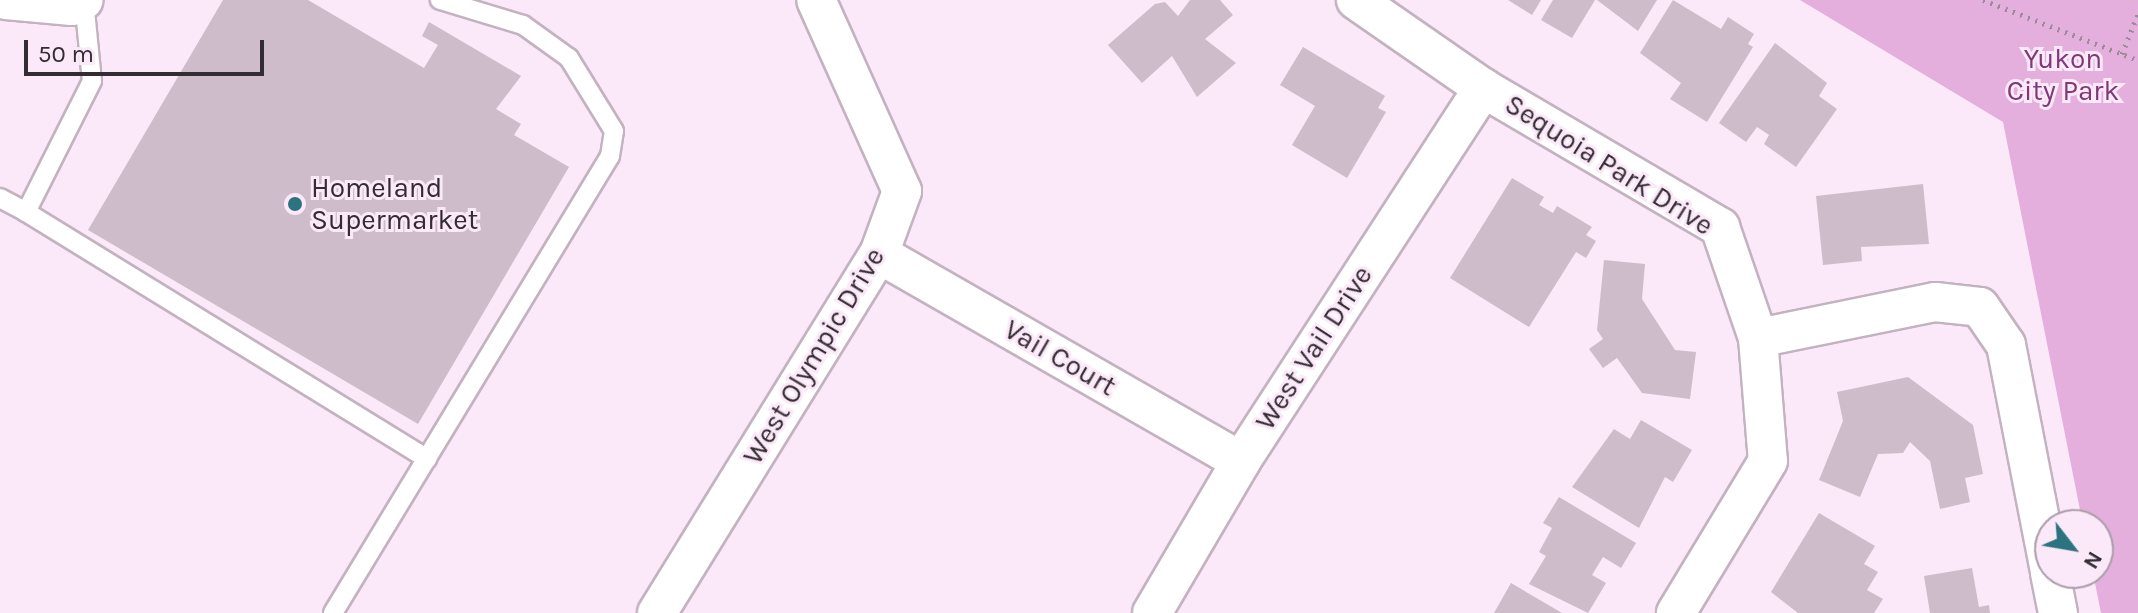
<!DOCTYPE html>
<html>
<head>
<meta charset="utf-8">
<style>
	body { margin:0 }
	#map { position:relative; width:2138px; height:613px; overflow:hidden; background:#fbe8f8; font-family:Karla,sans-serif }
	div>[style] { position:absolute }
	.green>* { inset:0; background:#e4afdc }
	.building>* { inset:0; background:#cebcca }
	.path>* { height:5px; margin-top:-2.5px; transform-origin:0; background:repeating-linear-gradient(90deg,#998c97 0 2px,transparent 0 8px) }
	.roads { filter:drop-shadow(2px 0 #c3b2c0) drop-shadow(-2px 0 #c3b2c0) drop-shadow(0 2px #c3b2c0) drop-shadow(0 -2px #c3b2c0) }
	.service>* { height:18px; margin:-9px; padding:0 9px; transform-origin:9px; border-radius:9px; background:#fff }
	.minor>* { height:38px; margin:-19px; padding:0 19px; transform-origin:19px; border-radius:19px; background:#fff }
	.dots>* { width:22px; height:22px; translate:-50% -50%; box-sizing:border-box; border:4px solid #fbe8f8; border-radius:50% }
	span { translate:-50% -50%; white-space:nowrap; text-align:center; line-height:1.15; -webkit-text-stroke:6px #fbe8f8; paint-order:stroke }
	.park-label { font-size:28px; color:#7e3976 }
	.street-label { font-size:28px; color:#332c32 }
	.poi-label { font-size:28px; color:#332c32 }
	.left { translate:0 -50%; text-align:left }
	.north { position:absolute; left:2034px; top:509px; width:80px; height:80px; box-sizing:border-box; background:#fbe8f8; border:2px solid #ab9da9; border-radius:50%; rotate:121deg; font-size:22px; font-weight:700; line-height:32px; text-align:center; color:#332c32 }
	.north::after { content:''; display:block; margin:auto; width:28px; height:36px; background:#2c7380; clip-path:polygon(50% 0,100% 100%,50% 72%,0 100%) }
	.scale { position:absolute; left:24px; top:40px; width:240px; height:36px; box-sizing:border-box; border:4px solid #332c32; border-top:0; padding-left:10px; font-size:24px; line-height:28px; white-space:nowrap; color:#332c32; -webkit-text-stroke:6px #fbe8f8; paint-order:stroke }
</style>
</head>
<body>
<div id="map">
	<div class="green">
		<div style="clip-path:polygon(1800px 0,2138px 0,2138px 613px,2101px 613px,2093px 573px,2098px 573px,2098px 525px,2083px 525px,2003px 122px)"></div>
	</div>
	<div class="building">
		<div style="clip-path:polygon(223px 0,308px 0,424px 68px,438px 45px,422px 36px,429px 22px,521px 76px,496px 109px,521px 124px,514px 135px,569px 167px,418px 424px,88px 230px)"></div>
		<div style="clip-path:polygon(1190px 0,1220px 0,1233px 15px,1205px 39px,1236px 63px,1197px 97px,1172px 56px,1142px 83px,1108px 45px,1155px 4px,1165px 2px,1178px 16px)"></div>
		<div style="clip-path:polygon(1508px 0,1541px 0,1532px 15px)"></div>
		<div style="clip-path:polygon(1553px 0,1595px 0,1572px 38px,1541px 20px)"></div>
		<div style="clip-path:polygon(1597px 0,1657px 0,1638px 31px)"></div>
		<div style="clip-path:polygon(1673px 0,1721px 29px,1728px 17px,1754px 34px,1748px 44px,1753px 47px,1707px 122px,1670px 99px,1681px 83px,1640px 53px)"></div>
		<div style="clip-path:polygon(1775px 43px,1827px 83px,1819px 96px,1837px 109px,1796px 167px,1764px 144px,1769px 135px,1757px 127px,1746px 142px,1719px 123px)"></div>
		<div style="clip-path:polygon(1303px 47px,1385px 96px,1378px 108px,1386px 112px,1347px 178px,1292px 145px,1315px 106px,1280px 85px)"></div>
		<div style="clip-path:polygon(1512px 178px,1544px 197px,1539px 205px,1553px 213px,1557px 206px,1592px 227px,1586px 235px,1596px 241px,1586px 258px,1576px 252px,1529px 327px,1450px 278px)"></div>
		<div style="clip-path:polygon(1923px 184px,1929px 244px,1861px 247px,1862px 261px,1823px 265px,1816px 196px)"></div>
		<div style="clip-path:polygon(1604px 260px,1645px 264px,1642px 299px,1675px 350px,1696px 352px,1690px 399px,1642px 393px,1617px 358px,1603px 368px,1589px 349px,1603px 339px,1597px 330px)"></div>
		<div style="clip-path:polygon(1908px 377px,1973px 425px,1983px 474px,1965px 478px,1970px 502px,1940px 509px,1930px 461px,1910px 442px,1903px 453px,1878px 454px,1860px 497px,1819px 480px,1843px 421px,1837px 392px)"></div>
		<div style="clip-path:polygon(1641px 420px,1692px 450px,1673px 482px,1665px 477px,1639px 528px,1572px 487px,1614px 429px,1630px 439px)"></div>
		<div style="clip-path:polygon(1559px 497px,1636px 543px,1621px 568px,1603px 557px,1592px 575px,1606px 583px,1588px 613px,1529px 584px,1546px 556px,1539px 552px,1552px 528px,1543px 523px)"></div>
		<div style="clip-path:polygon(1819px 513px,1875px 546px,1864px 564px,1878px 572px,1867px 590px,1883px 599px,1874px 613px,1798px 613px,1771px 592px)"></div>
		<div style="clip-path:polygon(1972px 568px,1979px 607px,1989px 605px,1990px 613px,1930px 613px,1924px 576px)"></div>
		<div style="clip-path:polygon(1511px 583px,1562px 613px,1494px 613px)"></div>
	</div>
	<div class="path">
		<div style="left:1983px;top:0;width:166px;rotate:21.2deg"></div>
		<div style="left:2122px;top:54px;width:43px;rotate:-68.2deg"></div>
	</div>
	<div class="roads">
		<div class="service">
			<div style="left:84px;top:0;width:81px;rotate:84.4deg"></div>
			<div style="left:92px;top:81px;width:147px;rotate:116.7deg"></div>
			<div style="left:26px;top:212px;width:471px;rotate:31.6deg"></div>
			<div style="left:0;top:198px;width:30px;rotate:28deg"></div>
			<div style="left:333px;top:613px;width:534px;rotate:-58.78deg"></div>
			<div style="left:610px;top:156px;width:25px;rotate:-81deg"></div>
			<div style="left:614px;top:131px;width:86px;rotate:-121.7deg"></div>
			<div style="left:569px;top:58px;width:57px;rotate:-144.3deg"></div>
			<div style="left:523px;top:25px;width:87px;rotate:-163.2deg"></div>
		</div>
		<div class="minor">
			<div style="left:6px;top:0;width:66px;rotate:5.2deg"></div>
			<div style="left:72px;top:6px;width:13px;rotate:-27deg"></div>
			<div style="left:1356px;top:0;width:155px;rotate:34.7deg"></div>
			<div style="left:1483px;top:88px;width:275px;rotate:30.4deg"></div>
			<div style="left:1720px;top:227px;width:117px;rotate:71.1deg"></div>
			<div style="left:1758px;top:338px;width:123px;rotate:85.4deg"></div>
			<div style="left:1768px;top:461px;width:178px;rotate:121.2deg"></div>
			<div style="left:879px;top:254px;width:417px;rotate:29.8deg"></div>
			<div style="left:1758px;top:338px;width:181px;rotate:-11.5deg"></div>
			<div style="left:1935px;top:302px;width:45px;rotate:6.3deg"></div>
			<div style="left:1980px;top:307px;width:46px;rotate:55.6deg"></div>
			<div style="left:2006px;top:345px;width:231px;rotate:79deg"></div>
			<div style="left:2050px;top:573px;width:41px;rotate:78.7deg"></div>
			<div style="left:657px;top:613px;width:422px;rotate:-58.3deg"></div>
			<div style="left:879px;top:254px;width:67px;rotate:-69.9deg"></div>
			<div style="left:902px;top:191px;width:209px;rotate:-114.2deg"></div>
			<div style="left:1152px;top:613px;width:176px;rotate:-59.6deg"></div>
			<div style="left:1241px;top:461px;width:445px;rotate:-57deg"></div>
		</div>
	</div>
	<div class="dots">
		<div style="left:295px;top:204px;background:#2c7380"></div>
	</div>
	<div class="park-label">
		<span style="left:2063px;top:75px">Yukon<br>City Park</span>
	</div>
	<div class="street-label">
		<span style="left:1609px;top:165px;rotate:32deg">Sequoia Park Drive</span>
		<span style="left:1314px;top:348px;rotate:-57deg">West Vail Drive</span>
		<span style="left:814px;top:356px;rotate:-59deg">West Olympic Drive</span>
		<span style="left:1060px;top:358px;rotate:30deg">Vail Court</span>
	</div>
	<div class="poi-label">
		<span class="left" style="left:311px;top:204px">Homeland<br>Supermarket</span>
	</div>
	<div class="north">N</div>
	<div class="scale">50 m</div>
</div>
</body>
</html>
